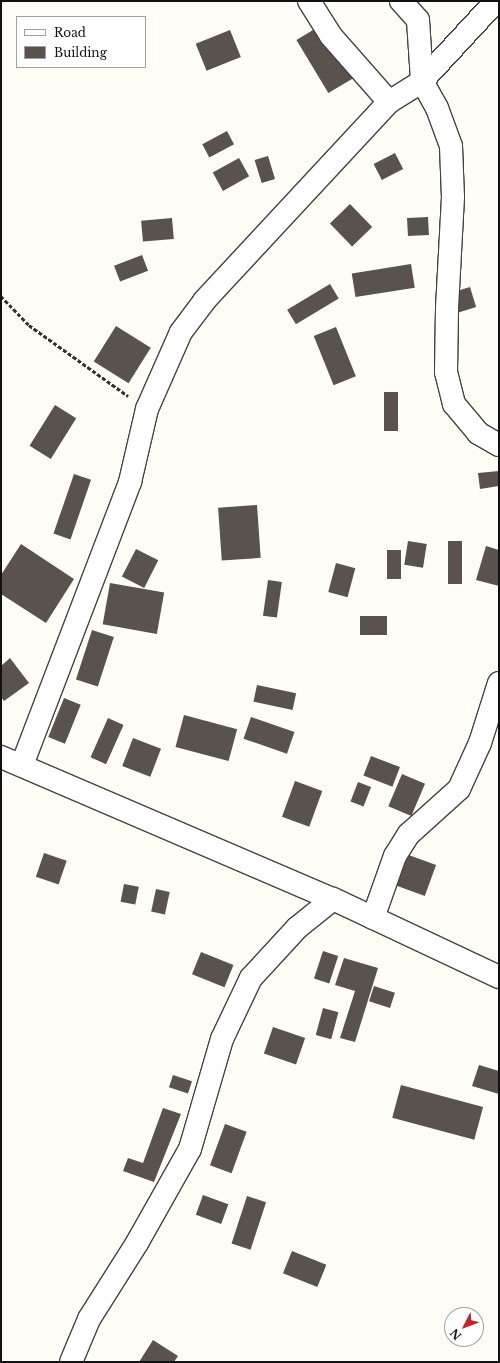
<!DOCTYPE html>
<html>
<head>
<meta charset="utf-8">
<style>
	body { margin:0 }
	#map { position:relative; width:500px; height:1363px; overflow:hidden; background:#fffdf5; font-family:"Libre Baskerville",serif }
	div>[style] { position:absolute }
	.building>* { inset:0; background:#5a524d; transform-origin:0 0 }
	.path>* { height:2.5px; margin-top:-1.25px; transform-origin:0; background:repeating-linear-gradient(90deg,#333 0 4px,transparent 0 6px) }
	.roads { filter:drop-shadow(1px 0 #444) drop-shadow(-1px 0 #444) drop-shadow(0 1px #444) drop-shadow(0 -1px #444) }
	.minor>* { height:22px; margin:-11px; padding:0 11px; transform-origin:11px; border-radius:11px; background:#fff }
	.tertiary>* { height:22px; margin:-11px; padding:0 11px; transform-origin:11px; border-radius:11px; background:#fff }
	span { translate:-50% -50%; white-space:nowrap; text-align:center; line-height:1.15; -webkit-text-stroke:4px #fff; paint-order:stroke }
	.frame { position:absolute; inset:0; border:2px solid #111; pointer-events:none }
	.legend { position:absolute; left:16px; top:16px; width:130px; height:52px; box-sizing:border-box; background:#fff; border:1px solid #a0a0a0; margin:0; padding:5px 7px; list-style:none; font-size:12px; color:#111 }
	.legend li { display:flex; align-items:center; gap:8px; height:20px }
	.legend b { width:20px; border:1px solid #a0a0a0 }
	.north { position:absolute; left:444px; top:1307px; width:40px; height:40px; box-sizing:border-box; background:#fff; border:1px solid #a0a0a0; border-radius:50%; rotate:228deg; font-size:11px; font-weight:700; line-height:16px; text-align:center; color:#111 }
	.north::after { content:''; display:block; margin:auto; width:14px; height:18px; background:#c4262e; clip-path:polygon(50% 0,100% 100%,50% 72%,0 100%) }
</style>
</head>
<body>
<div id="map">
	<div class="building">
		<div style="left:323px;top:24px;width:62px;height:31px;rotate:59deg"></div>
		<div style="left:230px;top:30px;width:29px;height:37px;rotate:68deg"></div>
		<div style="left:227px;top:131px;width:15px;height:28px;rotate:62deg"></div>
		<div style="left:395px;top:153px;width:18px;height:24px;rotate:63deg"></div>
		<div style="left:268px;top:156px;width:24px;height:14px;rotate:73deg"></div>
		<div style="left:239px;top:158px;width:21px;height:30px;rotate:61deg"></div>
		<div style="left:350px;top:204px;width:32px;height:28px;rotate:46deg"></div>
		<div style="left:428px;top:217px;width:18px;height:21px;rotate:87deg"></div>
		<div style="left:172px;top:218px;width:21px;height:31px;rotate:85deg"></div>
		<div style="left:142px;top:255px;width:17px;height:30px;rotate:69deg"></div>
		<div style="left:411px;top:264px;width:24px;height:60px;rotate:81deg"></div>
		<div style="left:330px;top:284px;width:17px;height:50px;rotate:59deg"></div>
		<div style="left:470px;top:287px;width:21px;height:20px;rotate:73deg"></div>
		<div style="left:116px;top:326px;width:41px;height:42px;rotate:32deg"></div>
		<div style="left:336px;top:327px;width:53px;height:24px;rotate:68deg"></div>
		<div style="left:384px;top:392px;width:14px;height:39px"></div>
		<div style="left:55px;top:405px;width:25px;height:48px;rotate:32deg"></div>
		<div style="clip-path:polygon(499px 471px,499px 486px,480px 489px,478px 473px)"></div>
		<div style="left:74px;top:474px;width:18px;height:63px;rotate:19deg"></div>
		<div style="left:257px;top:505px;width:53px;height:39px;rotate:86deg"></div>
		<div style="left:408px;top:541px;width:19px;height:24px;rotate:9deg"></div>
		<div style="left:448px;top:541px;width:14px;height:43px"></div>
		<div style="clip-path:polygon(21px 544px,74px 579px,46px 623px,1px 594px,1px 575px)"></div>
		<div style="clip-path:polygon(486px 546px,499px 550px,499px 586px,476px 580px)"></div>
		<div style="left:136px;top:549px;width:25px;height:31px;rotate:27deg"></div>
		<div style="left:401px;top:550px;width:29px;height:14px;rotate:90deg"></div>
		<div style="left:336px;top:563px;width:20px;height:30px;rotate:15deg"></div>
		<div style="left:268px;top:580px;width:14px;height:36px;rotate:8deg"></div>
		<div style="left:110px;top:583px;width:55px;height:42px;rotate:10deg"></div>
		<div style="left:387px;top:616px;width:19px;height:27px;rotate:90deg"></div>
		<div style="left:92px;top:630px;width:23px;height:52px;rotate:18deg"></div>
		<div style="clip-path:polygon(10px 658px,29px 683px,4px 701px,1px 697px,1px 666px)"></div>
		<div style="left:257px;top:685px;width:40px;height:17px;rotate:12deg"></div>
		<div style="left:64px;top:698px;width:18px;height:42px;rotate:22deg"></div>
		<div style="left:184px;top:715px;width:55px;height:33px;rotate:15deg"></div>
		<div style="left:251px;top:717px;width:46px;height:23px;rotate:19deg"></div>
		<div style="left:108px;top:718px;width:17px;height:43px;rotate:24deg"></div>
		<div style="left:133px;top:738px;width:30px;height:30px;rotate:21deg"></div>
		<div style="left:371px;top:756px;width:31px;height:21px;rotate:21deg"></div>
		<div style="left:402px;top:774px;width:25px;height:35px;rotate:23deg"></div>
		<div style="left:295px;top:781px;width:29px;height:38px;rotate:20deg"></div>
		<div style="left:358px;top:782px;width:14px;height:21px;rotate:21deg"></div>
		<div style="left:44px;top:853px;width:24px;height:25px;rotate:19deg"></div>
		<div style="left:406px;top:854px;width:32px;height:33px;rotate:20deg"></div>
		<div style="left:124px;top:884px;width:15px;height:18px;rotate:11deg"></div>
		<div style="left:156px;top:889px;width:14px;height:23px;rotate:12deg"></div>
		<div style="left:323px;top:951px;width:16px;height:29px;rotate:18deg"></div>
		<div style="left:201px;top:952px;width:35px;height:24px;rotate:22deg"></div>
		<div style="clip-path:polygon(344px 958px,378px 968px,355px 1042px,340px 1038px,355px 991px,335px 985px)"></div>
		<div style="left:374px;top:986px;width:22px;height:16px;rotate:18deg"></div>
		<div style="left:323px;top:1008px;width:16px;height:28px;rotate:15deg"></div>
		<div style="left:273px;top:1027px;width:34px;height:28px;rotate:19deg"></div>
		<div style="clip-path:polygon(479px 1065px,499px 1071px,499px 1094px,472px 1086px)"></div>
		<div style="left:173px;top:1075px;width:20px;height:13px;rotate:18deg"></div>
		<div style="left:401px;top:1085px;width:85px;height:34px;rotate:15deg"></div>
		<div style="clip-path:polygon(163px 1108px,181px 1114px,154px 1182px,123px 1171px,128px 1158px,143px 1163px)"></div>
		<div style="left:225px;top:1124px;width:23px;height:44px;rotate:20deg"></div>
		<div style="left:203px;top:1195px;width:27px;height:21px;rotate:20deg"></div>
		<div style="left:247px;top:1196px;width:20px;height:50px;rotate:18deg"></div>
		<div style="left:292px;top:1251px;width:37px;height:24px;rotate:22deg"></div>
		<div style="clip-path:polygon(153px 1340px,178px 1356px,174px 1362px,139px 1362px)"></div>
	</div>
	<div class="path">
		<div style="left:1px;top:296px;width:40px;rotate:46deg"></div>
		<div style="left:29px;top:325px;width:122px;rotate:35.6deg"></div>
	</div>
	<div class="roads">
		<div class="minor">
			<div style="left:309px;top:1px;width:41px;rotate:57.8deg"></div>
			<div style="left:331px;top:36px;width:88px;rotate:48.7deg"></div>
			<div style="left:401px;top:1px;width:25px;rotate:48deg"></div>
			<div style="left:418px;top:20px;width:61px;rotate:86.2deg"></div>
			<div style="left:422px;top:81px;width:31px;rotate:61deg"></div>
			<div style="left:437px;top:108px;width:40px;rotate:69.8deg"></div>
			<div style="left:451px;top:146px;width:51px;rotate:87.8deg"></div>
			<div style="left:453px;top:197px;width:112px;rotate:93.1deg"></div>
			<div style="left:447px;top:309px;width:63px;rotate:90.9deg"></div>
			<div style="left:446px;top:372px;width:33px;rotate:76deg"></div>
			<div style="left:454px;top:404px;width:38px;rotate:50deg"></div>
			<div style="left:478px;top:433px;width:24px;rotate:30deg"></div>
			<div style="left:22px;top:765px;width:303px;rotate:-69.1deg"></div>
			<div style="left:130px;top:482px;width:75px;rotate:-76.9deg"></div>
			<div style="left:147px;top:409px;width:84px;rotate:-66.2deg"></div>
			<div style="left:181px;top:332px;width:39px;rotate:-53deg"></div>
			<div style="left:204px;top:301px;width:272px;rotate:-47.1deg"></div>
			<div style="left:389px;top:102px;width:39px;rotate:-32deg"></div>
			<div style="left:422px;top:81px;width:109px;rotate:-47.2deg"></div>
			<div style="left:373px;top:918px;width:66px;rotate:-70.5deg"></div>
			<div style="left:395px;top:856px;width:26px;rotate:-58deg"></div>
			<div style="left:409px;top:834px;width:67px;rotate:-42deg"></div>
			<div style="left:459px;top:789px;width:51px;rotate:-65.5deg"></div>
			<div style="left:480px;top:743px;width:63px;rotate:-72.4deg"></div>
			<div style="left:71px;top:1362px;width:47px;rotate:-67.3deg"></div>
			<div style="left:89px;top:1319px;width:90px;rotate:-57.7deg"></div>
			<div style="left:137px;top:1243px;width:108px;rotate:-60.6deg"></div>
			<div style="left:190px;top:1149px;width:115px;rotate:-73.8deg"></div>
			<div style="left:222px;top:1039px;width:68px;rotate:-64.6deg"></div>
			<div style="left:251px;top:978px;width:68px;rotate:-47.4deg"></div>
			<div style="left:297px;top:928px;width:46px;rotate:-38.9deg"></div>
		</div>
		<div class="tertiary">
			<div style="left:1px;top:757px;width:361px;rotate:23.2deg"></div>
			<div style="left:333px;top:899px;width:183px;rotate:25.2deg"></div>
		</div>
	</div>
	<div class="frame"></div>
	<ul class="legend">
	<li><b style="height:5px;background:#fff"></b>Road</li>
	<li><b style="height:11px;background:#5a524d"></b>Building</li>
	</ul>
	<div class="north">N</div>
</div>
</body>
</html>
